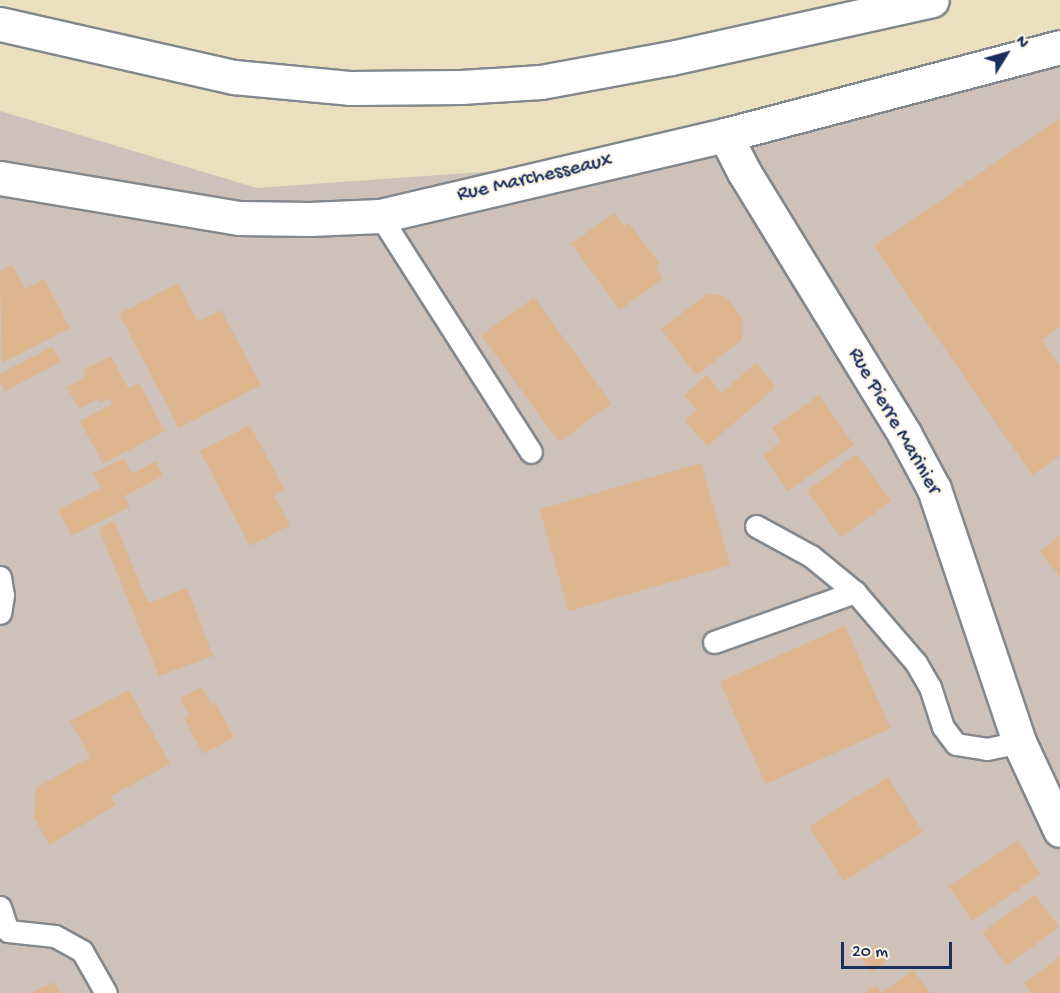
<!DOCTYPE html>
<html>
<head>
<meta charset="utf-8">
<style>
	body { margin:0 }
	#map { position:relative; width:1060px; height:993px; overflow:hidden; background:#eae0bd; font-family:"Gochi Hand",sans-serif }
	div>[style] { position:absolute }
	.industrial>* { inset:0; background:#cec1b9 }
	.building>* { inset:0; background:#ddb68f; transform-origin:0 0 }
	.roads { filter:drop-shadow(2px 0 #82888e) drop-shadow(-2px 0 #82888e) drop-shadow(0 2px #82888e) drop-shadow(0 -2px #82888e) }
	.lane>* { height:21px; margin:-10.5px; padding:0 10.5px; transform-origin:10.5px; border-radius:10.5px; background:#fff }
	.street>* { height:33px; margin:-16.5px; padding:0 16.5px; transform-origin:16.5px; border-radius:16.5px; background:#fff }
	.secondary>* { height:33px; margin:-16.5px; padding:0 16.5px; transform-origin:16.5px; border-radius:16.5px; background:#fff }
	span { translate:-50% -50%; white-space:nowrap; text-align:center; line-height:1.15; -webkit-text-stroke:4.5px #fcf5e5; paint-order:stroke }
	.street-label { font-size:21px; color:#1b2f5e }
	.north { position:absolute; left:976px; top:24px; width:60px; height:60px; -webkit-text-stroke:4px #fcf5e5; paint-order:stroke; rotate:53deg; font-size:16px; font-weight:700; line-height:24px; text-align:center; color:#1b2f5e }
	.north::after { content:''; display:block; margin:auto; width:21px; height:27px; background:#1b2f5e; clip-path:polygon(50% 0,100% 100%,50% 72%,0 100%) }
	.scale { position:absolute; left:841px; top:942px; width:111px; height:27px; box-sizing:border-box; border:3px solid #1b2f5e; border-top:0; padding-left:8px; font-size:18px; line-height:21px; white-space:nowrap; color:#1b2f5e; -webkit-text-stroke:4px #fcf5e5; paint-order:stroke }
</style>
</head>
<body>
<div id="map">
	<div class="industrial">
		<div style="clip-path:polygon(1060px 29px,1060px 993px,0 993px,0 111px,257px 188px,540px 168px)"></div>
	</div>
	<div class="building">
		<div style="clip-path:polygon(1060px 118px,1060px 327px,1042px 340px,1060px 366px,1060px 456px,1032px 475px,874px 246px)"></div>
		<div style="clip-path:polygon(614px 213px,624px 226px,629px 223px,659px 263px,655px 267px,663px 278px,620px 310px,571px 244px)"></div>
		<div style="clip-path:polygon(12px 265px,25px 289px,44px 279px,70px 328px,2px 363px,0 271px)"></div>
		<div style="clip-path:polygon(178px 283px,198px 322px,221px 310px,261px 385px,179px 428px,119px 314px)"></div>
		<div style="clip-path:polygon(707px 294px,725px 296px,742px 318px,742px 340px,696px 375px,661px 329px)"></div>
		<div style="left:534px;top:297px;width:132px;height:65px;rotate:54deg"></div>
		<div style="clip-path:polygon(52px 347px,61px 362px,5px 391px,0 382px,0 374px)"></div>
		<div style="clip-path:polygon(111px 356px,128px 388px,139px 383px,165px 431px,103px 464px,80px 421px,112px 404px,109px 398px,100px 403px,98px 399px,79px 409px,67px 387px,86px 377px,83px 370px)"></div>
		<div style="clip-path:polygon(756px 363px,776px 387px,707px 446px,685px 421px,697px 410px,684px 395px,707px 375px,721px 393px)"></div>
		<div style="clip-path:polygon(819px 395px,854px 445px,788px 491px,763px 455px,781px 442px,772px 428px)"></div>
		<div style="clip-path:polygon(250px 425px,284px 489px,274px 495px,290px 525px,250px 546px,200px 451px)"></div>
		<div style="left:857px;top:454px;width:58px;height:62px;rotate:54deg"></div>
		<div style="clip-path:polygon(124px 458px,132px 474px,156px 461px,163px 476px,124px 496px,130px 507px,71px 536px,58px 510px,101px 488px,93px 473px)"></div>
		<div style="left:701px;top:463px;width:106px;height:168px;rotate:74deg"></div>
		<div style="clip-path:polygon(114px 521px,148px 603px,187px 588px,213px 656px,159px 676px,99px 529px)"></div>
		<div style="clip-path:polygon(1060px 536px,1060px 577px,1040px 551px)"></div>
		<div style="left:845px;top:626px;width:112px;height:137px;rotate:66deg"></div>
		<div style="clip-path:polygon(202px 687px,211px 704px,215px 702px,234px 737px,203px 754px,184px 718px,189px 715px,180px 698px)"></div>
		<div style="clip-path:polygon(129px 690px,170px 764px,111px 796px,116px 805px,49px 845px,34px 817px,36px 788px,90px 757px,70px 721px)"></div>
		<div style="left:888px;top:777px;width:65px;height:93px;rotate:58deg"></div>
		<div style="left:1018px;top:840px;width:41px;height:83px;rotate:56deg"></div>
		<div style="left:1035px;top:894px;width:41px;height:65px;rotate:54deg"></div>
		<div style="left:876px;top:946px;width:19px;height:19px;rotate:55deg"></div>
		<div style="clip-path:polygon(1060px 957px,1060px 993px,1031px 993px,1024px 983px)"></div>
		<div style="clip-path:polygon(913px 970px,930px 993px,865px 993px,876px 985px,882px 993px)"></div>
		<div style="clip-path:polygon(55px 982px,60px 993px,30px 993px)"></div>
	</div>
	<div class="roads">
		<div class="lane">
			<div style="left:380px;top:216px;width:280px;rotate:57.4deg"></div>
			<div style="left:756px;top:526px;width:63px;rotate:28.6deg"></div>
			<div style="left:811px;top:556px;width:57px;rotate:39.3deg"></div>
			<div style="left:855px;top:592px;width:94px;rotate:49.3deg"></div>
			<div style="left:916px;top:663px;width:28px;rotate:60deg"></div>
			<div style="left:930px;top:687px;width:42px;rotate:72deg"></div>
			<div style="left:943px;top:727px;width:21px;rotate:53deg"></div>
			<div style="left:956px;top:744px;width:31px;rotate:9deg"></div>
			<div style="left:987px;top:749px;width:33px;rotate:-12deg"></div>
			<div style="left:0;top:577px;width:18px;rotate:81deg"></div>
			<div style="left:3px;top:595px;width:18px;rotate:99deg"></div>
			<div style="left:714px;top:642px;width:150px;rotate:-19.5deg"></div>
			<div style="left:0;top:907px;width:25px;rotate:72deg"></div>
			<div style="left:8px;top:931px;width:47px;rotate:6.1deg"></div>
			<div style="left:55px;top:936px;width:31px;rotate:29deg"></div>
			<div style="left:82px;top:951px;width:48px;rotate:60.3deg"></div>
		</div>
		<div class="street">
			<div style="left:725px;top:135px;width:42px;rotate:62.8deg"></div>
			<div style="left:744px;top:172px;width:308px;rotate:58.5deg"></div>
			<div style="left:905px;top:435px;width:61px;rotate:61.8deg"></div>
			<div style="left:934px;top:489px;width:267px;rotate:71.4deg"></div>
			<div style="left:1019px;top:742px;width:97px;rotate:65deg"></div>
			<div style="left:0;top:178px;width:242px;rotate:9.5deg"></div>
			<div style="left:239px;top:218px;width:71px;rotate:0.8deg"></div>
			<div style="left:310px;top:219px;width:70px;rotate:-2.5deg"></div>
			<div style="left:380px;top:216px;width:354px;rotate:-13.2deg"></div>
			<div style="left:725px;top:135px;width:346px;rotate:-14.7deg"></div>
		</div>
		<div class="secondary">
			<div style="left:0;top:24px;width:240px;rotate:12.8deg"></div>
			<div style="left:234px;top:77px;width:118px;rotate:5.4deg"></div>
			<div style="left:351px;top:88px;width:110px;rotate:-0.5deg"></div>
			<div style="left:461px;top:87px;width:80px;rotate:-3.6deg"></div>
			<div style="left:541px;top:82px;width:132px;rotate:-10.5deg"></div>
			<div style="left:671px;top:58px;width:267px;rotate:-12.5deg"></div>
		</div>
	</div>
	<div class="street-label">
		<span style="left:535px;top:179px;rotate:-13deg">Rue Marchesseaux</span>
		<span style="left:893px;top:422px;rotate:60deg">Rue Pierre Marinier</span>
	</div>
	<div class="north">N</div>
	<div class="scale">20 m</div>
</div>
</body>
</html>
